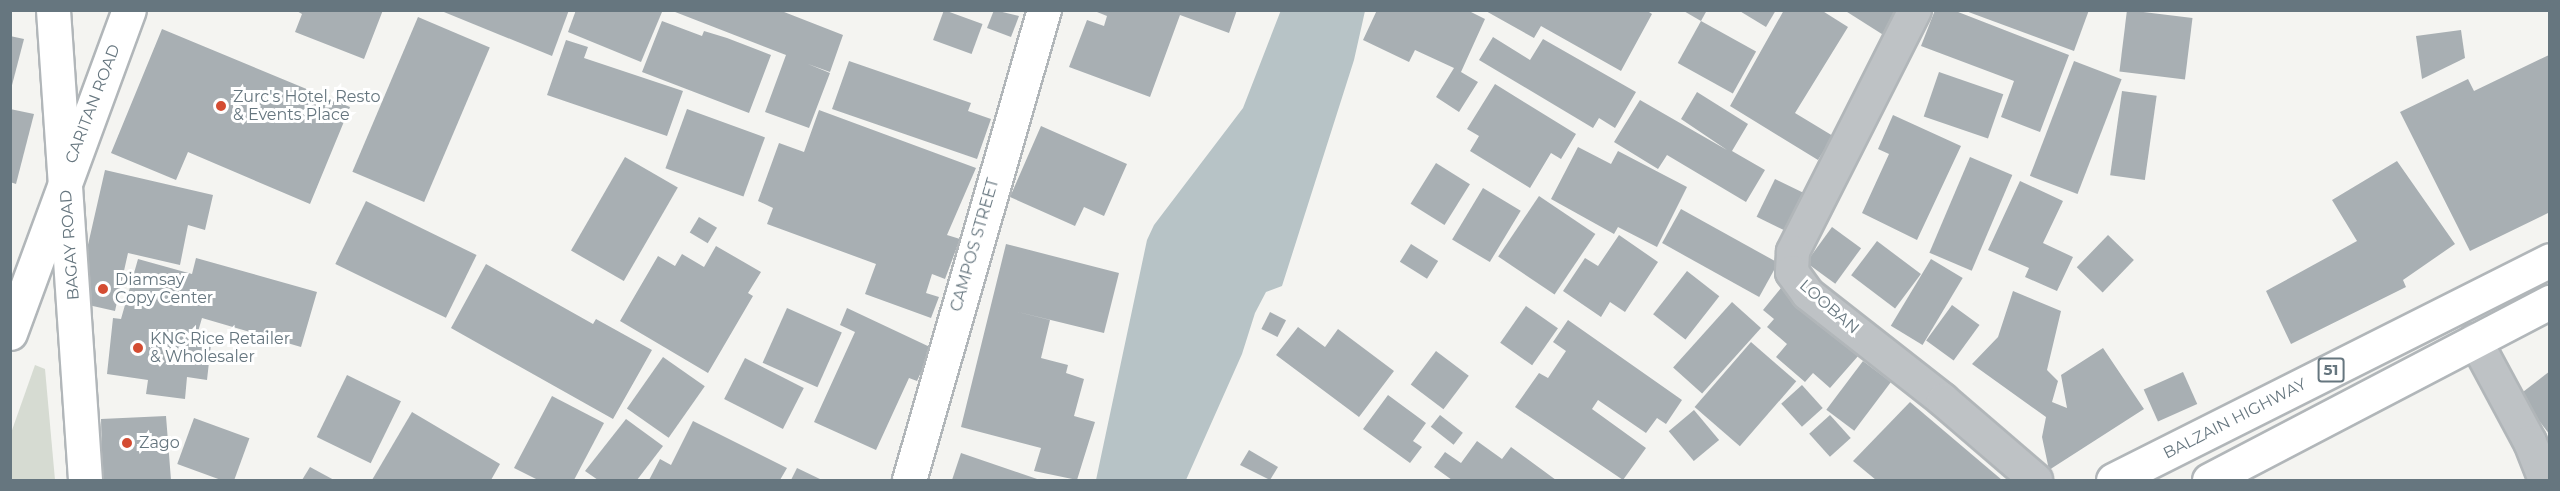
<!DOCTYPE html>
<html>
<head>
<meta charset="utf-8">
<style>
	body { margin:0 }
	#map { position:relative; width:2560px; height:491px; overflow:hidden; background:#f4f4f1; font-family:Montserrat,sans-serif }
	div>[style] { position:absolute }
	.green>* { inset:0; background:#d6dbd2 }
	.water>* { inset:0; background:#b7c3c6 }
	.building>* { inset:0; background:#a8afb3; transform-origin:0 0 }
	.roads { filter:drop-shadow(2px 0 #b1b6b9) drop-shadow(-2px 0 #b1b6b9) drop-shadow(0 2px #b1b6b9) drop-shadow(0 -2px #b1b6b9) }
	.street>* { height:32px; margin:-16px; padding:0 16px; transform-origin:16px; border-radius:16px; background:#bec2c5 }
	.secondary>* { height:33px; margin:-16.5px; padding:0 16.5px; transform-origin:16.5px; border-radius:16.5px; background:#fff }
	.primary>* { height:33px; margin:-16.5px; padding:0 16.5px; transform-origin:16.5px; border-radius:16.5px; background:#fff }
	.dots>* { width:16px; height:16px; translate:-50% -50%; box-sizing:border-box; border:3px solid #fff; border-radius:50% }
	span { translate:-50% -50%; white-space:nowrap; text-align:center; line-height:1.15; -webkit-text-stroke:6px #fff; paint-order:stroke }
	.shield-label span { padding:2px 4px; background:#fff; border:2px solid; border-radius:4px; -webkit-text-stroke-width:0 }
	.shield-label { font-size:15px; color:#66767f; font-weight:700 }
	.poi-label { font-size:16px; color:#66767f }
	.left { translate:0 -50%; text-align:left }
	.street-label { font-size:16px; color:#66767f }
	.frame { position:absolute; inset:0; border:12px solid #66767f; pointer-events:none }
</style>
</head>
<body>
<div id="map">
	<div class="green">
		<div style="clip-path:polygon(35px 365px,45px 369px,55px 480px,11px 480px,11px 433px)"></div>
	</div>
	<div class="water">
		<div style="clip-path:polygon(1281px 10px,1365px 11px,1354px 60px,1282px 286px,1266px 292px,1255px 313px,1242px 354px,1186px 480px,1096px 480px,1147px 240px,1154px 225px,1243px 108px)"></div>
	</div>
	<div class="building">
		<div style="clip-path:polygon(295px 10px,383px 10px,364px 59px,295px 32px,302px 14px)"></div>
		<div style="clip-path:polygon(439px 10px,569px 10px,552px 56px)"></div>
		<div style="clip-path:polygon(576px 10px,657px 10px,662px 12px,641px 62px,568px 32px)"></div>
		<div style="clip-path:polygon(670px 10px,779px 10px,843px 35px,830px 72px,808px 64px,830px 73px,809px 128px,765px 112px,786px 55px)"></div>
		<div style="left:944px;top:10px;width:41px;height:32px;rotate:20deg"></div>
		<div style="clip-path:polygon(994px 10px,1019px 16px,1011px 37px,987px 28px)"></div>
		<div style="clip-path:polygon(1092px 10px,1237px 10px,1229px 33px,1180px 15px,1150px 97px,1069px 67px,1087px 20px,1104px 26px,1107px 16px)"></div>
		<div style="clip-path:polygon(1377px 10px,1467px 10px,1485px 19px,1461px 72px,1478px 82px,1459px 112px,1436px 97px,1454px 68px,1415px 50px,1409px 62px,1363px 40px)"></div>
		<div style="clip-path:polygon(1484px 10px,1646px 10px,1652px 14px,1621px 71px,1541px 26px,1534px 38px)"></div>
		<div style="clip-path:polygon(1682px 10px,1707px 10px,1701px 21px)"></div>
		<div style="clip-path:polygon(1738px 10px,1776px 10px,1766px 27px)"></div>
		<div style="clip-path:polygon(1784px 10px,1821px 10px,1848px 27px,1795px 113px,1833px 136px,1818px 160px,1730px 106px)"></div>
		<div style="clip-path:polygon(1844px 10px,1901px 10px,1885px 36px)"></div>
		<div style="clip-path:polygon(1935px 10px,1953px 10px,2069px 55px,2040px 132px,2001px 117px,2014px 81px,1921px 46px)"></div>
		<div style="clip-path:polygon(1963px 10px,2089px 10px,2074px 51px)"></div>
		<div style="left:2127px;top:10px;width:66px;height:62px;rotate:7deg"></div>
		<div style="left:418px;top:17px;width:78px;height:168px;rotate:23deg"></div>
		<div style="clip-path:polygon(662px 21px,702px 36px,704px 31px,727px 38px,771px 55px,749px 113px,642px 72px)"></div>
		<div style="left:1701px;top:21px;width:63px;height:48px;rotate:29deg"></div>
		<div style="clip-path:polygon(162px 29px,350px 107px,310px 204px,188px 152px,176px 180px,111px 153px)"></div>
		<div style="clip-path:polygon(2461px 30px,2465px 58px,2422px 79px,2416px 36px)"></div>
		<div style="clip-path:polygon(10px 36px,24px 39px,11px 89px,10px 89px)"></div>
		<div style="clip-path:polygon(1493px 37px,1530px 60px,1543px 39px,1636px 92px,1615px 128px,1599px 118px,1593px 128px,1479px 60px)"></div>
		<div style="clip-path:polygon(566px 40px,588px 47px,584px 58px,683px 91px,667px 136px,547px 95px)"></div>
		<div style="clip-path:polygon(2549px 55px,2550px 212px,2470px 251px,2400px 112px,2468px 79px,2474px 91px)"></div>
		<div style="clip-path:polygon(849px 61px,971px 103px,968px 111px,991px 119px,977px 159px,832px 109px)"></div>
		<div style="left:2074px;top:61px;width:51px;height:123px;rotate:21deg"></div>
		<div style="left:1939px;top:72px;width:68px;height:47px;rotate:19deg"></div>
		<div style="clip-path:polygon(1495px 84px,1576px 134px,1561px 159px,1551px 153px,1530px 188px,1470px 151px,1479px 136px,1467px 129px)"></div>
		<div style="left:2122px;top:91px;width:35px;height:85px;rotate:8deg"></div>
		<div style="clip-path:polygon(1697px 92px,1748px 124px,1732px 151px,1765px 170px,1746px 202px,1667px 155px,1658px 169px,1614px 142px,1640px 100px,1727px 150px,1681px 119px)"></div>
		<div style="clip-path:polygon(10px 109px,34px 114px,16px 184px,10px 182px)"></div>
		<div style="left:687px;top:109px;width:83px;height:63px;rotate:20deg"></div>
		<div style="clip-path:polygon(819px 110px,976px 168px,947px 235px,960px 239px,945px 279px,932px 274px,926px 293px,939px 297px,931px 318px,865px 294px,876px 264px,767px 224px,773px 208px,758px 201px,779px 143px,804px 152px)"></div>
		<div style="clip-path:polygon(1893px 115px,1961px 146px,1917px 240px,1862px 213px,1889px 154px,1878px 149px)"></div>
		<div style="clip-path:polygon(1041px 126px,1127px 164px,1104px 216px,1084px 207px,1075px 226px,1010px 197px)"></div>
		<div style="clip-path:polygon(1578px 147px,1611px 164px,1618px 151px,1687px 187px,1657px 247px,1618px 227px,1614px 234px,1551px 199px)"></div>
		<div style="left:625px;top:157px;width:61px;height:108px;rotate:30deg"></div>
		<div style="left:1970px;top:157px;width:46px;height:104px;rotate:23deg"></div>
		<div style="clip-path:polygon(2397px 161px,2455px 244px,2403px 280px,2406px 287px,2291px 344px,2266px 291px,2357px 241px,2332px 200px)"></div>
		<div style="left:1436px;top:163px;width:40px;height:48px;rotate:32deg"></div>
		<div style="clip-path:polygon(105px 170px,213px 195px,205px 230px,188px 225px,180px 265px,128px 253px,115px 311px,75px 302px)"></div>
		<div style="left:1775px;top:179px;width:43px;height:42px;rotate:26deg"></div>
		<div style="clip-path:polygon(2020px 181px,2063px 201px,2043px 243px,2073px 257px,2057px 291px,2025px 277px,2029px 268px,1988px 250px)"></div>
		<div style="left:1483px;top:188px;width:44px;height:60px;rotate:31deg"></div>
		<div style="left:1539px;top:196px;width:68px;height:73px;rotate:34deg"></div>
		<div style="left:366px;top:201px;width:123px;height:70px;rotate:26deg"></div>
		<div style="left:1681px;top:209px;width:111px;height:39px;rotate:29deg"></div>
		<div style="left:699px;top:217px;width:21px;height:18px;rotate:31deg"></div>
		<div style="left:1832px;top:227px;width:36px;height:44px;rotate:36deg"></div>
		<div style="clip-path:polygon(1619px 235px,1658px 262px,1625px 312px,1610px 302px,1601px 317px,1563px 291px,1585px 258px,1598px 266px)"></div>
		<div style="left:2108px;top:235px;width:36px;height:45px;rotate:44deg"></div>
		<div style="left:1877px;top:241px;width:55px;height:43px;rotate:37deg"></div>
		<div style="clip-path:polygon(1006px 244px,1119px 273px,1104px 333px,1006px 309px,1050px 320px,1041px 358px,1068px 365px,1066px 373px,1084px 379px,1074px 416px,1095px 422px,1077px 480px,1034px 471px,1041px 448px,961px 427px)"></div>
		<div style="left:1411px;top:244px;width:32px;height:21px;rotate:32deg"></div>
		<div style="clip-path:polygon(716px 246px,761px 272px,748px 293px,753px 296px,708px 373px,620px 321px,658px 256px,675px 266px,682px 254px,704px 267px)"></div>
		<div style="clip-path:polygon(196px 258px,317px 292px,301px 347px,202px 318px,195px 342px,211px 344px,207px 380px,187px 377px,185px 399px,146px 394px,148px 380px,107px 374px,113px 318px,121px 319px,138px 259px,192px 274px)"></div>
		<div style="left:1931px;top:259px;width:37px;height:78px;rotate:31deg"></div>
		<div style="clip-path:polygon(486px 264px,593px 324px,596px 319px,652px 350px,613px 419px,451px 328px)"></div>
		<div style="left:1687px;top:271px;width:41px;height:55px;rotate:38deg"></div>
		<div style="clip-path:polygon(1781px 288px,1859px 355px,1830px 388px,1813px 373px,1805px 382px,1776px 357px,1787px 344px,1767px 327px,1774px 319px,1763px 310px)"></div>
		<div style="clip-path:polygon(2013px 291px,2061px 311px,2047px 370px,2058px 381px,2052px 402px,2067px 408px,2061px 375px,2103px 348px,2144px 409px,2049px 470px,2042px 437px,2046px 417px,1972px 364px,1998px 337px)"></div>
		<div style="left:1732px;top:302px;width:39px;height:88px;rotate:42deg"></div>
		<div style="left:1952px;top:305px;width:34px;height:44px;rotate:36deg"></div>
		<div style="left:1526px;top:306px;width:39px;height:45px;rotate:35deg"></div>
		<div style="left:787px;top:308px;width:60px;height:60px;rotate:24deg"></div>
		<div style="clip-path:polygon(847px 308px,932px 348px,917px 381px,909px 378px,876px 450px,814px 422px,855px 332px,840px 325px)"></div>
		<div style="left:1270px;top:312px;width:18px;height:19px;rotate:27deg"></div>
		<div style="clip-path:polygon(1568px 320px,1682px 400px,1666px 424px,1657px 418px,1646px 433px,1598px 400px,1592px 409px,1646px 448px,1623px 480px,1515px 407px,1539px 373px,1548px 378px,1566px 351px,1553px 342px)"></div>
		<div style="clip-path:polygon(1298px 327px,1325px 347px,1338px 329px,1394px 371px,1359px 417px,1276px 355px)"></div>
		<div style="left:1751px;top:342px;width:60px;height:86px;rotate:41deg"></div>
		<div style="left:1436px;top:351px;width:41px;height:42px;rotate:37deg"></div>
		<div style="left:663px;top:357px;width:51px;height:63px;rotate:35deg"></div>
		<div style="left:745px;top:358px;width:66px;height:46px;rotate:27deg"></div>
		<div style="left:1863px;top:361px;width:35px;height:61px;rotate:37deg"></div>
		<div style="clip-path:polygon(2550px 371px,2550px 435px,2519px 395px)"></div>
		<div style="left:2183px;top:372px;width:35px;height:43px;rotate:66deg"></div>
		<div style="left:347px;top:375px;width:60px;height:69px;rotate:26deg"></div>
		<div style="left:1802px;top:385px;width:31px;height:28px;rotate:48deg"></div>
		<div style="clip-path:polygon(1388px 395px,1426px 423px,1413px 441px,1422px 447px,1410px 463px,1363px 429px)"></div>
		<div style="clip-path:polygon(552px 396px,604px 423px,574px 480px,538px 480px,514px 468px)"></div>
		<div style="clip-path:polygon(1910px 402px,2002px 480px,1876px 480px,1853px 461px)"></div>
		<div style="left:1694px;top:410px;width:39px;height:33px;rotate:50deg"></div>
		<div style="clip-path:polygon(412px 412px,500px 464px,491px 480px,372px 480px)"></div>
		<div style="left:1440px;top:415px;width:29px;height:15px;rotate:38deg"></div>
		<div style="left:1830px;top:415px;width:31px;height:28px;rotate:48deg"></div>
		<div style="clip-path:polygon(166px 416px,171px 480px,103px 480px,99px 460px,102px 460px,101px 419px)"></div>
		<div style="left:194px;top:418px;width:59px;height:49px;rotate:20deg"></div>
		<div style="clip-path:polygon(626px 419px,663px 446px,637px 480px,598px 480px,585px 471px)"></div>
		<div style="clip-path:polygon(693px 421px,787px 468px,780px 480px,649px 480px,660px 459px,671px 465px)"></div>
		<div style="clip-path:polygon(1477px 441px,1502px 459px,1511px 447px,1556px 480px,1452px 480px,1434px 467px,1445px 452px,1461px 463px)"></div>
		<div style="clip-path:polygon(1249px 450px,1278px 467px,1270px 480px,1240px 465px)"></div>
		<div style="clip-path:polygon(961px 453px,1040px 480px,952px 480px)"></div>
		<div style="clip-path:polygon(310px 467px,334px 480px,302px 480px)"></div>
		<div style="clip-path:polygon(797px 468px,822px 480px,791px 480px)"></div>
	</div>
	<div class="roads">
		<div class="street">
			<div style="left:1915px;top:10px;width:271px;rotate:116.8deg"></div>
			<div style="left:1793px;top:252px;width:20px;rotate:93deg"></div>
			<div style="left:1792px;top:272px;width:27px;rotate:54deg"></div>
			<div style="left:1808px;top:294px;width:172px;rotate:38.1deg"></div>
			<div style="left:1943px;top:400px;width:123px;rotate:40.7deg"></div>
			<div style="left:2475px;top:340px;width:116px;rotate:61.7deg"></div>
			<div style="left:2530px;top:442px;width:41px;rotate:68.5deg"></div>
		</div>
		<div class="secondary">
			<div style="left:53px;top:10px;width:471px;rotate:86.1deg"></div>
			<div style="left:10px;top:333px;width:344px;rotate:-69.8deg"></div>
			<div style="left:909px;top:480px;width:489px;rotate:-74deg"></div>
		</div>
		<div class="primary">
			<div style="left:2113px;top:480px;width:489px;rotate:-26.7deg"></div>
			<div style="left:2209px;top:480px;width:385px;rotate:-27.6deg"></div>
		</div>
	</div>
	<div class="dots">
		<div style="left:221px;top:106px;background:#d44c32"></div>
		<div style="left:103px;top:289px;background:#d44c32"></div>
		<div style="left:138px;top:348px;background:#d44c32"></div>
		<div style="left:127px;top:443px;background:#d44c32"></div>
	</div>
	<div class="shield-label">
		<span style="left:2331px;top:370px">51</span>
	</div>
	<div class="poi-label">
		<span class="left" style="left:233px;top:106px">Zurc's Hotel, Resto<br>&amp; Events Place</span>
		<span class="left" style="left:115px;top:289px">Diamsay<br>Copy Center</span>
		<span class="left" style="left:150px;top:348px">KNC Rice Retailer<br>&amp; Wholesaler</span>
		<span class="left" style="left:139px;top:443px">Zago</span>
	</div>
	<div class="street-label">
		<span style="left:93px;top:104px;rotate:-69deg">CARITAN ROAD</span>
		<span style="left:70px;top:245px;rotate:-94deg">BAGAY ROAD</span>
		<span style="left:975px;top:245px;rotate:-74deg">CAMPOS STREET</span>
		<span style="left:1829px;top:307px;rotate:41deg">LOOBAN</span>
		<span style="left:2235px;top:419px;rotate:-27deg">BALZAIN HIGHWAY</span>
	</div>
	<div class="frame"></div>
</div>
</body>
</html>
